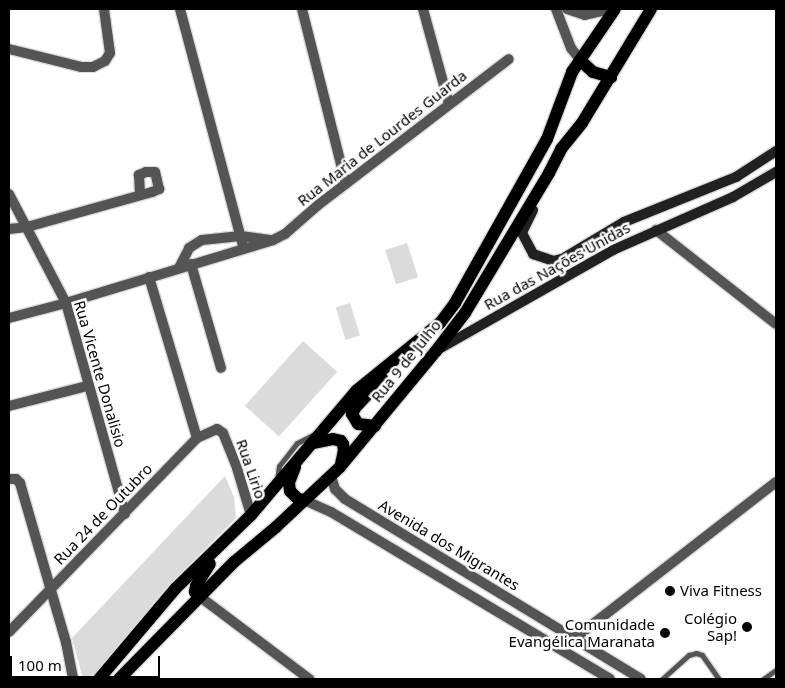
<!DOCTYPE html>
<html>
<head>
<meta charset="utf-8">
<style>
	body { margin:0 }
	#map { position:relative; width:785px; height:688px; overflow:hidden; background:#fff; font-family:"Noto Sans",sans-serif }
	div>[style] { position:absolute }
	.green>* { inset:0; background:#dbdbdb; transform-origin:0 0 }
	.roads { filter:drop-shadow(1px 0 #dbdbdb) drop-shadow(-1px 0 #dbdbdb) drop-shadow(0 1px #dbdbdb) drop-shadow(0 -1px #dbdbdb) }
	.service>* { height:5px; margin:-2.5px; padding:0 2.5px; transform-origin:2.5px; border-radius:2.5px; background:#545454 }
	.minor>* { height:10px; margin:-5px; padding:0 5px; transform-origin:5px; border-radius:5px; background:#545454 }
	.tertiary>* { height:10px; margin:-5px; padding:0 5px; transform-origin:5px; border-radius:5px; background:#545454 }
	.secondary>* { height:10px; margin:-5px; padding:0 5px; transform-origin:5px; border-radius:5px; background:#212121 }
	.primary>* { height:12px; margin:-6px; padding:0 6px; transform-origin:6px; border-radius:6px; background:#000 }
	.dots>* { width:14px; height:14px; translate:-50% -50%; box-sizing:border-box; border:2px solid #fff; border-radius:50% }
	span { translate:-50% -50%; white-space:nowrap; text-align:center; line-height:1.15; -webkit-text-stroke:5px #fff; paint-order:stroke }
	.street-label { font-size:15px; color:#000 }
	.poi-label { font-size:15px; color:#000 }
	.left { translate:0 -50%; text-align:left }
	.right { translate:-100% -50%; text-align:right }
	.frame { position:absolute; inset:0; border:10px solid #000; pointer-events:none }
	.scale { position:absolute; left:10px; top:656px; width:150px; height:22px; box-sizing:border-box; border:2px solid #000; border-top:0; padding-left:6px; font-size:15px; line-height:18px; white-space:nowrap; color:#000; -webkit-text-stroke:4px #fff; paint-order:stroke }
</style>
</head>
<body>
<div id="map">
	<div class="green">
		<div style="left:407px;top:243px;width:36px;height:23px;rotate:72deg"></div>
		<div style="left:350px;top:303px;width:34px;height:15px;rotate:73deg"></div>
		<div style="left:303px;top:341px;width:46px;height:87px;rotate:42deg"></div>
		<div style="clip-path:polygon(225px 476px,234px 497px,236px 518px,167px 587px,90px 679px,83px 679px,72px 638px)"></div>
	</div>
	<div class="roads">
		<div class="service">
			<div style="left:277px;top:480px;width:14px;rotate:-82deg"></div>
			<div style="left:279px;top:466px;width:29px;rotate:-52deg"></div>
			<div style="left:297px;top:443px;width:18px;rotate:-27deg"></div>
			<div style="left:662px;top:679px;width:36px;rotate:-42deg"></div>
			<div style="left:689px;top:655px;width:7px;rotate:-16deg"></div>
			<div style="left:696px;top:653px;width:6px;rotate:18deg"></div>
			<div style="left:702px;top:655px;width:29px;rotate:55deg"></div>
			<div style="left:763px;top:679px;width:16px;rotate:-35deg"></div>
		</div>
		<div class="minor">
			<div style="left:180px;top:9px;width:248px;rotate:75.1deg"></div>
			<div style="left:302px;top:9px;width:180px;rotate:75.9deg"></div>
			<div style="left:423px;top:9px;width:98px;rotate:74.7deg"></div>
			<div style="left:556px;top:9px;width:42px;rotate:69deg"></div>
			<div style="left:571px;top:48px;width:16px;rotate:52deg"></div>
			<div style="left:567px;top:9px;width:19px;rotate:18deg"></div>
			<div style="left:585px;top:15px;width:26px;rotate:-13deg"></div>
			<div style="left:9px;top:49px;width:74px;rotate:14deg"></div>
			<div style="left:81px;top:67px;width:12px"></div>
			<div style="left:93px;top:67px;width:13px;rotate:-27deg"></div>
			<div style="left:105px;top:61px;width:9px;rotate:-58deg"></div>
			<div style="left:110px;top:53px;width:44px;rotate:-97.8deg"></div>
			<div style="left:9px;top:194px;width:123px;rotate:62.4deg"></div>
			<div style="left:66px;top:303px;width:219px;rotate:74.4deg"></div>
			<div style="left:9px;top:229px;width:18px;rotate:-6deg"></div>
			<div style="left:27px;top:227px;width:130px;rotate:-15.6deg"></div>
			<div style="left:152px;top:192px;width:8px;rotate:-23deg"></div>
			<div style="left:159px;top:189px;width:17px;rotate:-103deg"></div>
			<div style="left:155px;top:172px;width:9px;rotate:180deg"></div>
			<div style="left:146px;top:172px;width:8px;rotate:157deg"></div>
			<div style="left:139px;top:175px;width:20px;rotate:87deg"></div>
			<div style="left:656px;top:230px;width:152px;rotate:38.1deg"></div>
			<div style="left:191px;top:264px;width:108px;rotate:73.9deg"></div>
			<div style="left:179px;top:268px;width:22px;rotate:-63deg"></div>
			<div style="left:189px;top:248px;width:15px;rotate:-32deg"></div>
			<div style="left:202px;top:240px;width:39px;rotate:-6deg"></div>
			<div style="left:241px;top:236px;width:29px;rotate:8deg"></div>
			<div style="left:149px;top:277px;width:168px;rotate:73.4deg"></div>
			<div style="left:9px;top:318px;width:59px;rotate:-14.7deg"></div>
			<div style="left:66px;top:303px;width:216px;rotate:-16.9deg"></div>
			<div style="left:273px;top:240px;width:13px;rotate:-27deg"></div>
			<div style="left:285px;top:234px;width:44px;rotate:-41.3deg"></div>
			<div style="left:318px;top:205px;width:240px;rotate:-37.4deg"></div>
			<div style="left:9px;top:406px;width:81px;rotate:-14.4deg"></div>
			<div style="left:9px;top:479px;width:7px"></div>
			<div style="left:16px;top:479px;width:6px;rotate:45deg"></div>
			<div style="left:20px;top:483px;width:166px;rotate:73.9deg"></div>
			<div style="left:66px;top:642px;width:38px;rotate:79deg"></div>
			<div style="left:199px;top:596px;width:138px;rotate:37deg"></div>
			<div style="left:575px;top:638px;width:254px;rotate:-37.8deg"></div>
		</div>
		<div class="tertiary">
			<div style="left:331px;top:476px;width:14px;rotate:73deg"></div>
			<div style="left:335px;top:489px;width:14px;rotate:45deg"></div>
			<div style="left:345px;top:499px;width:346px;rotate:31.3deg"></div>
			<div style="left:304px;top:500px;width:30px;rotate:24deg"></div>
			<div style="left:331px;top:512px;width:325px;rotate:30.9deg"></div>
			<div style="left:9px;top:632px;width:270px;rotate:-45.9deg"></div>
			<div style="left:197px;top:438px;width:22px;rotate:-24deg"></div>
			<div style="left:217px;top:429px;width:7px;rotate:34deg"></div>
			<div style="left:223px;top:433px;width:38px;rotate:68deg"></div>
			<div style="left:237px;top:468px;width:49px;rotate:73.4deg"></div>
		</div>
		<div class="secondary">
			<div style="left:533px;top:210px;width:25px;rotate:116deg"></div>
			<div style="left:522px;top:233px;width:24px;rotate:62deg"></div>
			<div style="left:533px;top:254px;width:21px;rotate:19deg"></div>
			<div style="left:553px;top:261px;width:9px;rotate:-13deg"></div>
			<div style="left:562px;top:259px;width:72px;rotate:-30.8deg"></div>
			<div style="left:624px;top:222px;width:121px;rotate:-21.9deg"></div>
			<div style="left:736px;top:177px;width:48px;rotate:-33deg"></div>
			<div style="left:439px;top:349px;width:200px;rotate:-29.6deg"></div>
			<div style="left:613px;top:250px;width:131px;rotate:-23.8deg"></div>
			<div style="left:733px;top:197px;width:50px;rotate:-30.2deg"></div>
		</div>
		<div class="primary">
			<div style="left:581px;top:61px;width:16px;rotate:43deg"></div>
			<div style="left:593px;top:72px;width:19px;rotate:16deg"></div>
			<div style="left:375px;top:426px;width:17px;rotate:-173deg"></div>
			<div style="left:358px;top:424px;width:12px;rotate:-121deg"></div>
			<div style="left:352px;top:414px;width:7px;rotate:-63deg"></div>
			<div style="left:355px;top:408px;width:40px;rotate:-47deg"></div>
			<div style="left:313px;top:443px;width:20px;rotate:-11deg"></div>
			<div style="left:333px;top:439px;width:8px;rotate:14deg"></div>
			<div style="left:341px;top:441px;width:4px;rotate:56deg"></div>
			<div style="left:343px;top:444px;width:6px;rotate:81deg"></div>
			<div style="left:344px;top:450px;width:14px;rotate:102deg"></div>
			<div style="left:295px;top:467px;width:17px;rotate:111deg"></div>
			<div style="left:289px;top:483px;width:8px;rotate:83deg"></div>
			<div style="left:290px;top:491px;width:11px;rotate:45deg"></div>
			<div style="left:298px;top:499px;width:6px;rotate:9deg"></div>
			<div style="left:199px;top:596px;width:6px;rotate:-135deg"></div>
			<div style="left:195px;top:592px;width:6px;rotate:-81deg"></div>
			<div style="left:196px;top:586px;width:26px;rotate:-58deg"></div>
			<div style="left:99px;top:679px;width:119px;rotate:-49.8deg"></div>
			<div style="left:176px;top:588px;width:105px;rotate:-44.2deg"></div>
			<div style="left:251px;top:515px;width:162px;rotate:-49.7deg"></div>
			<div style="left:356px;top:391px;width:108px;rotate:-39deg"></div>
			<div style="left:440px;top:323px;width:25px;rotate:-53deg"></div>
			<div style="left:455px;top:303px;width:188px;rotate:-60.7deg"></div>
			<div style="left:547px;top:139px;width:72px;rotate:-69.5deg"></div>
			<div style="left:572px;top:72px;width:76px;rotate:-55.7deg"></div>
			<div style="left:119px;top:679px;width:164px;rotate:-45.5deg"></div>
			<div style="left:234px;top:562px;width:55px;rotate:-39.8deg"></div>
			<div style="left:276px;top:527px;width:88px;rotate:-43.2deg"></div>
			<div style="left:340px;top:467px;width:151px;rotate:-50.4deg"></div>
			<div style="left:436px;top:351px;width:48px;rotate:-52.7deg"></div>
			<div style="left:465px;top:313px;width:163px;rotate:-59deg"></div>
			<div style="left:549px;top:173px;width:27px;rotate:-63deg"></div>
			<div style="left:561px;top:149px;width:33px;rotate:-51deg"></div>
			<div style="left:582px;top:123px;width:133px;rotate:-58.8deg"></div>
		</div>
	</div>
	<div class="dots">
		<div style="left:670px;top:591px;background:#000"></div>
		<div style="left:747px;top:627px;background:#000"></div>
		<div style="left:665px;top:633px;background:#000"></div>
	</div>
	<div class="street-label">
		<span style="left:382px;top:138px;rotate:-38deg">Rua Maria de Lourdes Guarda</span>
		<span style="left:557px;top:266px;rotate:-29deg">Rua das Nações Unidas</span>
		<span style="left:406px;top:361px;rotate:-51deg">Rua 9 de Julho</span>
		<span style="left:100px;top:374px;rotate:74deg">Rua Vicente Donalisio</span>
		<span style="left:251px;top:469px;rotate:71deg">Rua Lirio</span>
		<span style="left:103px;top:514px;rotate:-46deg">Rua 24 de Outubro</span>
		<span style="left:449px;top:545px;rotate:31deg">Avenida dos Migrantes</span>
	</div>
	<div class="poi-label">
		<span class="left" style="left:680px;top:591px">Viva Fitness</span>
		<span class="right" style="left:737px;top:627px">Colégio<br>Sap!</span>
		<span class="right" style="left:655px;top:633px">Comunidade<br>Evangélica Maranata</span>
	</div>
	<div class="frame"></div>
	<div class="scale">100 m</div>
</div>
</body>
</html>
